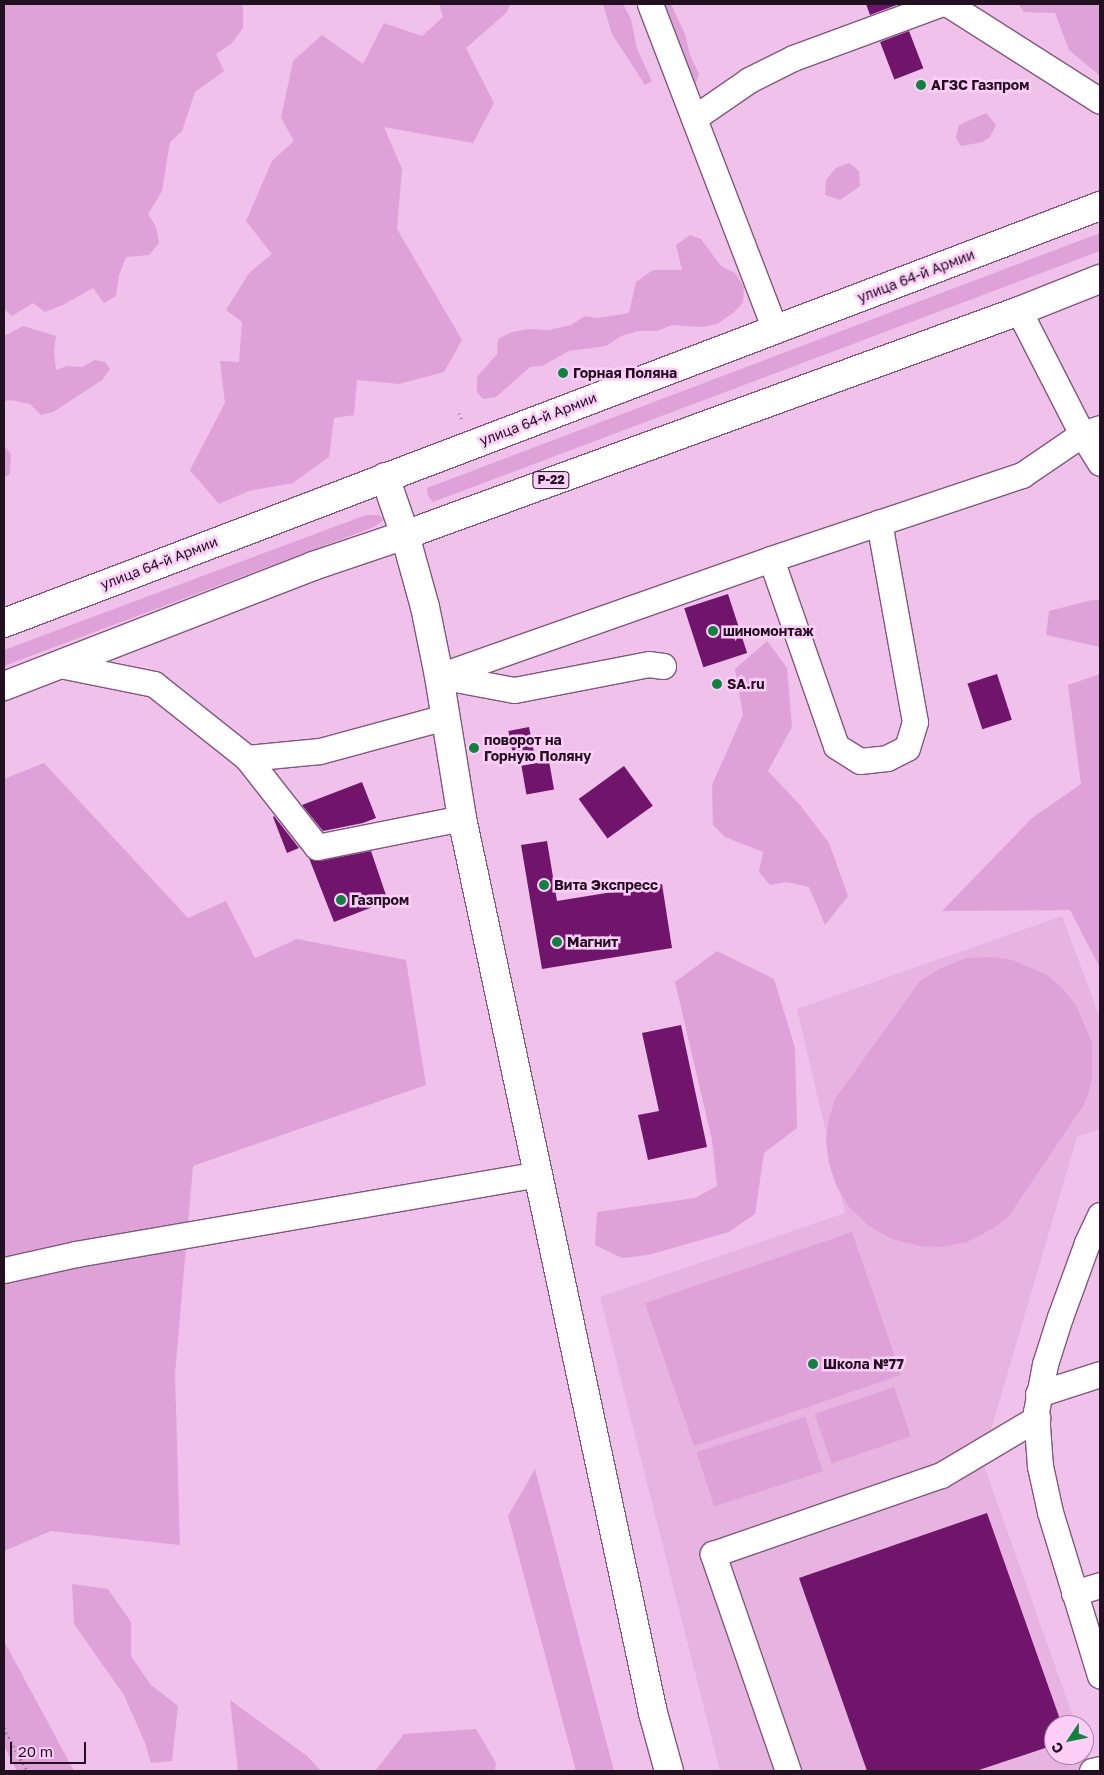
<!DOCTYPE html>
<html>
<head>
<meta charset="utf-8">
<style>
	body { margin:0 }
	#map { position:relative; width:1104px; height:1775px; overflow:hidden; background:#f0c1eb; font-family:"Golos Text",sans-serif }
	div>[style] { position:absolute }
	.built>* { inset:0; background:#e7b3e1 }
	.green>* { inset:0; background:#dea2d8; transform-origin:0 0 }
	.building>* { inset:0; background:#70146c; transform-origin:0 0 }
	.path>* { height:3px; margin-top:-1.5px; transform-origin:0; background:repeating-linear-gradient(90deg,#8d6c8a 0 1px,transparent 0 5px) }
	.roads { filter:drop-shadow(1px 0 #81577d) drop-shadow(-1px 0 #81577d) drop-shadow(0 1px #81577d) drop-shadow(0 -1px #81577d) }
	.minor>* { height:25px; margin:-12.5px; padding:0 12.5px; transform-origin:12.5px; border-radius:12.5px; background:#fff }
	.major>* { height:28px; margin:-14px; padding:0 14px; transform-origin:14px; border-radius:14px; background:#fff }
	.highway>* { height:28px; margin:-14px; padding:0 14px; transform-origin:14px; border-radius:14px; background:#fff }
	.dots>* { width:14px; height:14px; translate:-50% -50%; box-sizing:border-box; border:2px solid #fdcef8; border-radius:50% }
	span { translate:-50% -50%; white-space:nowrap; text-align:center; line-height:1.15; -webkit-text-stroke:5px #fdcef8; paint-order:stroke }
	.shield-label span { padding:1px 4px; background:#fdcef8; border:1px solid; border-radius:4px; -webkit-text-stroke-width:0 }
	.shield-label { font-size:12px; color:#211120; font-weight:700 }
	.poi-label { font-size:14px; color:#211120; font-weight:700 }
	.left { translate:0 -50%; text-align:left }
	.street-label { font-size:14px; color:#211120 }
	.frame { position:absolute; inset:0; border:5px solid #211120; pointer-events:none }
	.north { position:absolute; left:1044px; top:1715px; width:50px; height:50px; box-sizing:border-box; background:#fdcef8; border:1px solid #a582a2; border-radius:50%; rotate:236deg; font-size:14px; font-weight:700; line-height:20px; text-align:center; color:#211120 }
	.north::after { content:''; display:block; margin:auto; width:18px; height:22px; background:#0c843d; clip-path:polygon(50% 0,100% 100%,50% 72%,0 100%) }
	.scale { position:absolute; left:10px; top:1742px; width:76px; height:22px; box-sizing:border-box; border:2px solid #211120; border-top:0; padding-left:6px; font-size:15px; line-height:18px; white-space:nowrap; color:#211120; -webkit-text-stroke:4px #fdcef8; paint-order:stroke }
</style>
</head>
<body>
<div id="map">
	<div class="built">
		<div style="clip-path:polygon(1062px 916px,1100px 1018px,1100px 1129px,1077px 1137px,982px 1460px,1076px 1725px,1054px 1725px,1054px 1755px,1084px 1755px,1084px 1746px,1093px 1771px,720px 1771px,600px 1297px,845px 1213px,797px 1009px)"></div>
	</div>
	<div class="green">
		<div style="clip-path:polygon(4px 4px,241px 4px,243px 7px,243px 28px,231px 44px,216px 54px,224px 71px,195px 92px,182px 131px,170px 142px,162px 191px,148px 214px,156px 227px,159px 243px,149px 255px,126px 257px,119px 275px,116px 296px,104px 303px,93px 288px,63px 305px,45px 312px,33px 303px,12px 316px,4px 309px)"></div>
		<div style="clip-path:polygon(439px 4px,510px 4px,507px 12px,466px 48px,494px 103px,473px 143px,384px 127px,402px 169px,397px 229px,462px 340px,444px 372px,399px 384px,357px 380px,354px 415px,334px 418px,329px 457px,293px 483px,249px 491px,219px 504px,190px 470px,225px 403px,220px 361px,239px 362px,242px 322px,226px 310px,249px 273px,272px 254px,246px 221px,272px 161px,294px 141px,281px 118px,293px 61px,322px 35px,363px 64px,384px 23px,422px 36px,443px 17px)"></div>
		<div style="clip-path:polygon(603px 4px,623px 4px,631px 19px,637px 49px,652px 81px,645px 85px,612px 34px)"></div>
		<div style="clip-path:polygon(658px 4px,671px 4px,685px 34px,690px 55px,699px 74px,695px 86px)"></div>
		<div style="clip-path:polygon(1018px 4px,1100px 4px,1100px 76px,1069px 50px,1055px 13px,1024px 12px)"></div>
		<div style="clip-path:polygon(986px 113px,996px 125px,990px 137px,983px 142px,961px 146px,956px 138px,959px 125px)"></div>
		<div style="clip-path:polygon(849px 163px,859px 171px,860px 186px,840px 200px,825px 195px,826px 180px,836px 168px)"></div>
		<div style="clip-path:polygon(1100px 233px,1100px 251px,433px 502px,428px 496px,427px 488px)"></div>
		<div style="clip-path:polygon(690px 235px,701px 239px,721px 266px,735px 273px,744px 287px,743px 303px,733px 313px,717px 324px,702px 327px,672px 325px,657px 331px,638px 331px,621px 336px,606px 346px,569px 351px,542px 366px,530px 367px,496px 397px,483px 399px,477px 392px,477px 377px,497px 354px,498px 339px,512px 332px,529px 329px,548px 330px,571px 325px,585px 316px,598px 318px,629px 313px,636px 282px,653px 270px,682px 270px,676px 245px)"></div>
		<div style="clip-path:polygon(23px 326px,56px 336px,54px 351px,56px 370px,67px 366px,82px 367px,95px 360px,105px 362px,110px 369px,102px 380px,53px 412px,41px 415px,30px 404px,11px 400px,4px 401px,4px 336px)"></div>
		<div style="clip-path:polygon(4px 445px,11px 454px,10px 474px,4px 477px)"></div>
		<div style="clip-path:polygon(366px 515px,379px 515px,384px 520px,374px 527px,4px 666px,4px 650px)"></div>
		<div style="clip-path:polygon(1092px 600px,1100px 600px,1100px 647px,1046px 635px,1049px 611px)"></div>
		<div style="clip-path:polygon(767px 641px,787px 668px,792px 727px,768px 771px,800px 805px,829px 843px,848px 896px,825px 925px,809px 887px,786px 882px,770px 885px,759px 872px,763px 852px,725px 837px,713px 825px,712px 785px,743px 715px,735px 669px)"></div>
		<div style="clip-path:polygon(1100px 674px,1100px 964px,1099px 966px,1070px 910px,942px 911px,1032px 818px,1081px 784px,1068px 685px)"></div>
		<div style="clip-path:polygon(44px 763px,188px 918px,226px 901px,255px 958px,297px 939px,406px 960px,426px 1085px,193px 1166px,175px 1374px,180px 1545px,51px 1531px,4px 1551px,4px 779px)"></div>
		<div style="clip-path:polygon(717px 951px,774px 979px,795px 1048px,797px 1128px,764px 1153px,755px 1214px,729px 1232px,648px 1255px,622px 1258px,595px 1245px,597px 1212px,695px 1198px,717px 1186px,712px 1140px,675px 982px)"></div>
		<div style="clip-path:polygon(993px 957px,1012px 960px,1047px 975px,1063px 989px,1076px 1005px,1092px 1043px,1092px 1080px,1087px 1097px,1083px 1106px,1008px 1217px,994px 1228px,967px 1242px,942px 1247px,919px 1246px,892px 1239px,869px 1226px,849px 1207px,836px 1185px,829px 1163px,826px 1141px,829px 1119px,835px 1099px,920px 981px,939px 969px,967px 958px)"></div>
		<div style="left:852px;top:1232px;width:151px;height:219px;rotate:71deg"></div>
		<div style="left:894px;top:1387px;width:52px;height:84px;rotate:71deg"></div>
		<div style="left:805px;top:1417px;width:57px;height:114px;rotate:72deg"></div>
		<div style="clip-path:polygon(535px 1469px,614px 1771px,576px 1771px,508px 1516px)"></div>
		<div style="clip-path:polygon(72px 1584px,108px 1589px,131px 1622px,131px 1656px,151px 1685px,178px 1706px,172px 1761px,151px 1763px,145px 1743px,124px 1695px,74px 1624px)"></div>
		<div style="clip-path:polygon(4px 1641px,74px 1771px,17px 1771px,4px 1746px)"></div>
		<div style="clip-path:polygon(230px 1700px,307px 1756px,321px 1771px,238px 1771px)"></div>
		<div style="clip-path:polygon(476px 1729px,496px 1763px,495px 1771px,375px 1771px,404px 1734px)"></div>
	</div>
	<div class="building">
		<div style="clip-path:polygon(866px 4px,899px 4px,870px 15px)"></div>
		<div style="left:909px;top:31px;width:40px;height:31px;rotate:69deg"></div>
		<div style="left:728px;top:594px;width:62px;height:46px;rotate:72deg"></div>
		<div style="left:997px;top:674px;width:48px;height:31px;rotate:72deg"></div>
		<div style="left:529px;top:727px;width:26px;height:21px;rotate:79deg"></div>
		<div style="left:549px;top:761px;width:29px;height:28px;rotate:80deg"></div>
		<div style="left:624px;top:766px;width:49px;height:56px;rotate:54deg"></div>
		<div style="clip-path:polygon(362px 782px,376px 818px,363px 823px,323px 831px,302px 805px)"></div>
		<div style="clip-path:polygon(274px 816px,299px 848px,287px 853px,273px 817px)"></div>
		<div style="clip-path:polygon(547px 841px,557px 901px,662px 884px,672px 948px,542px 969px,521px 845px)"></div>
		<div style="clip-path:polygon(371px 851px,388px 901px,334px 922px,309px 858px,320px 861px)"></div>
		<div style="clip-path:polygon(681px 1025px,707px 1147px,648px 1160px,638px 1115px,659px 1111px,642px 1033px)"></div>
		<div style="clip-path:polygon(987px 1513px,1062px 1725px,1054px 1725px,1054px 1745px,976px 1771px,867px 1771px,799px 1578px)"></div>
	</div>
	<div class="path">
		<div style="left:459px;top:413px;width:9px;rotate:69deg"></div>
		<div style="left:4px;top:1728px;width:49px;rotate:61.9deg"></div>
	</div>
	<div class="roads">
		<div class="minor">
			<div style="left:650px;top:4px;width:348px;rotate:69deg"></div>
			<div style="left:948px;top:4px;width:180px;rotate:32.5deg"></div>
			<div style="left:694px;top:118px;width:67px;rotate:-34.6deg"></div>
			<div style="left:749px;top:80px;width:49px;rotate:-26.6deg"></div>
			<div style="left:793px;top:58px;width:157px;rotate:-20.2deg"></div>
			<div style="left:1019px;top:311px;width:138px;rotate:62.9deg"></div>
			<div style="left:1082px;top:434px;width:19px;rotate:-18deg"></div>
			<div style="left:771px;top:559px;width:198px;rotate:70.8deg"></div>
			<div style="left:836px;top:746px;width:28px;rotate:32deg"></div>
			<div style="left:860px;top:761px;width:27px;rotate:-6deg"></div>
			<div style="left:887px;top:758px;width:22px;rotate:-27deg"></div>
			<div style="left:907px;top:748px;width:27px;rotate:-73deg"></div>
			<div style="left:915px;top:722px;width:203px;rotate:-100.2deg"></div>
			<div style="left:60px;top:665px;width:96px;rotate:11.4deg"></div>
			<div style="left:154px;top:684px;width:119px;rotate:38.5deg"></div>
			<div style="left:247px;top:758px;width:113px;rotate:51.8deg"></div>
			<div style="left:317px;top:847px;width:148px;rotate:-11.3deg"></div>
			<div style="left:663px;top:666px;width:14px;rotate:-172deg"></div>
			<div style="left:649px;top:664px;width:137px;rotate:169.1deg"></div>
			<div style="left:514px;top:690px;width:76px;rotate:-169.4deg"></div>
			<div style="left:439px;top:676px;width:352px;rotate:-19.4deg"></div>
			<div style="left:771px;top:559px;width:265px;rotate:-18.5deg"></div>
			<div style="left:1022px;top:475px;width:73px;rotate:-34.3deg"></div>
			<div style="left:1082px;top:434px;width:34px;rotate:58deg"></div>
			<div style="left:247px;top:758px;width:73px;rotate:-5.5deg"></div>
			<div style="left:320px;top:751px;width:130px;rotate:-15.2deg"></div>
			<div style="left:1100px;top:1215px;width:31px;rotate:115deg"></div>
			<div style="left:1087px;top:1243px;width:79px;rotate:110deg"></div>
			<div style="left:1060px;top:1317px;width:49px;rotate:107.7deg"></div>
			<div style="left:1045px;top:1364px;width:49px;rotate:100.6deg"></div>
			<div style="left:1036px;top:1412px;width:54px;rotate:85.8deg"></div>
			<div style="left:1040px;top:1466px;width:47px;rotate:77.7deg"></div>
			<div style="left:1050px;top:1512px;width:171px;rotate:73deg"></div>
			<div style="left:4px;top:1270px;width:74px;rotate:-12.5deg"></div>
			<div style="left:76px;top:1254px;width:469px;rotate:-9.8deg"></div>
			<div style="left:1038px;top:1394px;width:65px;rotate:-17.9deg"></div>
			<div style="left:1074px;top:1593px;width:27px;rotate:-17deg"></div>
			<div style="left:788px;top:1771px;width:230px;rotate:-109.1deg"></div>
			<div style="left:713px;top:1554px;width:241px;rotate:-19.1deg"></div>
			<div style="left:941px;top:1475px;width:112px;rotate:-30.7deg"></div>
			<div style="left:1092px;top:1771px;width:8px;rotate:-14deg"></div>
		</div>
		<div class="major">
			<div style="left:385px;top:477px;width:61px;rotate:71deg"></div>
			<div style="left:405px;top:535px;width:75px;rotate:74.5deg"></div>
			<div style="left:425px;top:607px;width:70px;rotate:78.5deg"></div>
			<div style="left:439px;top:676px;width:144px;rotate:80.8deg"></div>
			<div style="left:462px;top:818px;width:915px;rotate:77.95deg"></div>
			<div style="left:653px;top:1713px;width:60px;rotate:74.6deg"></div>
		</div>
		<div class="highway">
			<div style="left:4px;top:623px;width:1173px;rotate:-20.83deg"></div>
			<div style="left:4px;top:686px;width:331px;rotate:-21.2deg"></div>
			<div style="left:313px;top:566px;width:97px;rotate:-18.6deg"></div>
			<div style="left:405px;top:535px;width:654px;rotate:-20.04deg"></div>
			<div style="left:1019px;top:311px;width:87px;rotate:-21.6deg"></div>
		</div>
	</div>
	<div class="dots">
		<div style="left:921px;top:85px;background:#0c843d"></div>
		<div style="left:563px;top:373px;background:#0c843d"></div>
		<div style="left:713px;top:631px;background:#0c843d"></div>
		<div style="left:717px;top:684px;background:#0c843d"></div>
		<div style="left:474px;top:748px;background:#0c843d"></div>
		<div style="left:544px;top:885px;background:#0c843d"></div>
		<div style="left:341px;top:900px;background:#0c843d"></div>
		<div style="left:557px;top:942px;background:#0c843d"></div>
		<div style="left:813px;top:1364px;background:#0c843d"></div>
	</div>
	<div class="shield-label">
		<span style="left:551px;top:480px">Р-22</span>
	</div>
	<div class="poi-label">
		<span class="left" style="left:931px;top:85px">АГЗС Газпром</span>
		<span class="left" style="left:573px;top:373px">Горная Поляна</span>
		<span class="left" style="left:723px;top:631px">шиномонтаж</span>
		<span class="left" style="left:727px;top:684px">SA.ru</span>
		<span class="left" style="left:484px;top:748px">поворот на<br>Горную Поляну</span>
		<span class="left" style="left:554px;top:885px">Вита Экспресс</span>
		<span class="left" style="left:351px;top:900px">Газпром</span>
		<span class="left" style="left:567px;top:942px">Магнит</span>
		<span class="left" style="left:823px;top:1364px">Школа №77</span>
	</div>
	<div class="street-label">
		<span style="left:916px;top:276px;rotate:-21deg">улица 64-й Армии</span>
		<span style="left:538px;top:419px;rotate:-21deg">улица 64-й Армии</span>
		<span style="left:159px;top:563px;rotate:-21deg">улица 64-й Армии</span>
	</div>
	<div class="frame"></div>
	<div class="north">С</div>
	<div class="scale">20 m</div>
</div>
</body>
</html>
